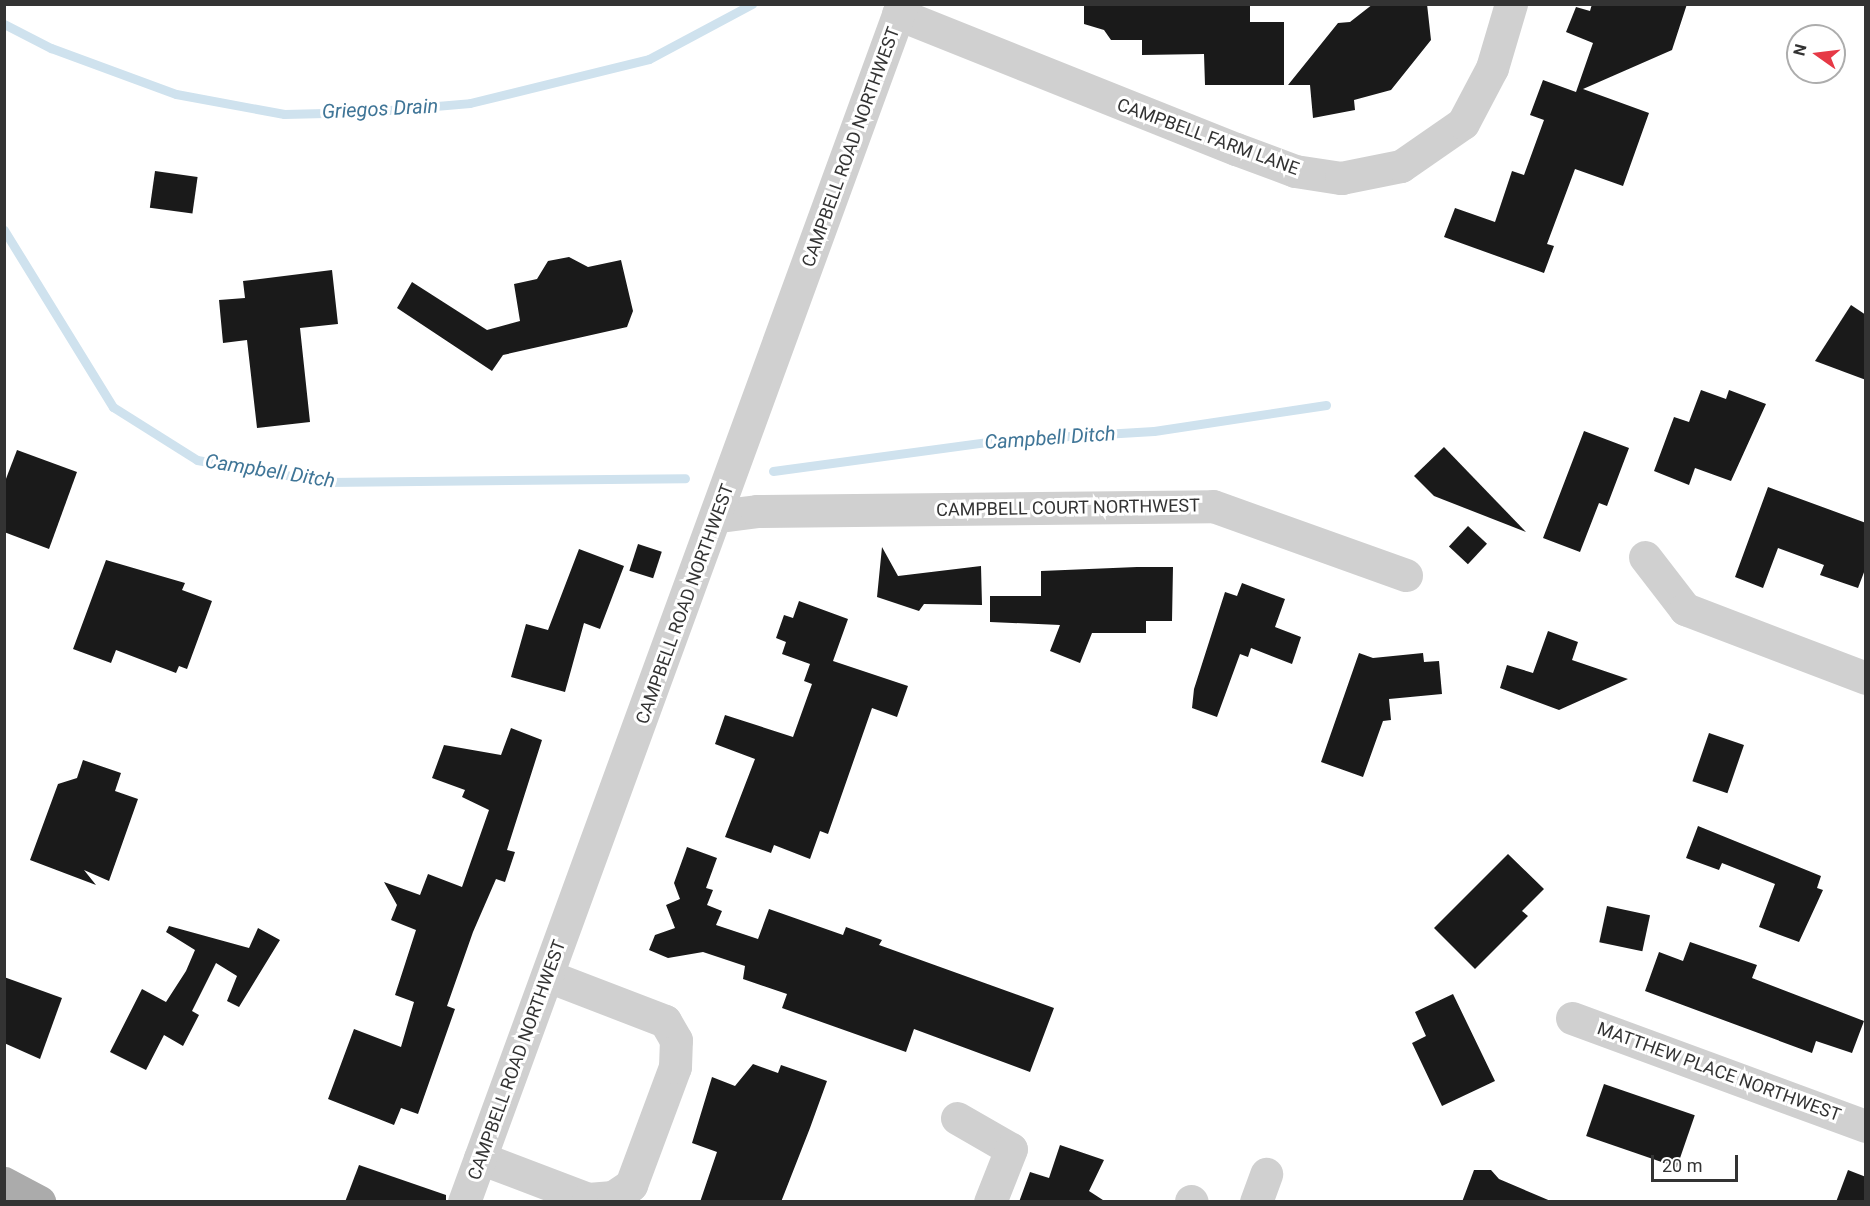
<!DOCTYPE html>
<html>
<head>
<meta charset="utf-8">
<style>
	body { margin:0 }
	#map { position:relative; width:1870px; height:1206px; overflow:hidden; background:#fff; font-family:Roboto,sans-serif }
	div>[style] { position:absolute }
	.stream>* { height:9px; margin:-4.5px; padding:0 4.5px; transform-origin:4.5px; border-radius:4.5px; background:#cfe2ee }
	.building>* { inset:0; background:#1a1a1a; transform-origin:0 0 }
	.minor>* { height:33px; margin:-16.5px; padding:0 16.5px; transform-origin:16.5px; border-radius:16.5px; background:#d0d0d0 }
	.major>* { height:33px; margin:-16.5px; padding:0 16.5px; transform-origin:16.5px; border-radius:16.5px; background:#ababab }
	span { translate:-50% -50%; white-space:nowrap; text-align:center; line-height:1.15; -webkit-text-stroke:6px #fff; paint-order:stroke }
	.street-label { font-size:18px; color:#333 }
	.water-label { font-size:20px; color:#3f7597; font-style:italic }
	.frame { position:absolute; inset:0; border:6px solid #333; pointer-events:none }
	.north { position:absolute; left:1786px; top:24px; width:60px; height:60px; box-sizing:border-box; background:#fff; border:2px solid #adadad; border-radius:50%; rotate:284deg; font-size:16px; font-weight:700; line-height:24px; text-align:center; color:#333 }
	.north::after { content:''; display:block; margin:auto; width:21px; height:27px; background:#e63946; clip-path:polygon(50% 0,100% 100%,50% 72%,0 100%) }
	.scale { position:absolute; left:1651px; top:1155px; width:87px; height:27px; box-sizing:border-box; border:3px solid #333; border-top:0; padding-left:8px; font-size:18px; line-height:21px; white-space:nowrap; color:#333; -webkit-text-stroke:4px #fff; paint-order:stroke }
</style>
</head>
<body>
<div id="map">
	<div class="stream">
		<div style="left:4px;top:24px;width:53px;rotate:27.1deg"></div>
		<div style="left:51px;top:48px;width:133px;rotate:20.2deg"></div>
		<div style="left:176px;top:94px;width:110px;rotate:10.5deg"></div>
		<div style="left:284px;top:114px;width:82px;rotate:-1.4deg"></div>
		<div style="left:366px;top:112px;width:104px;rotate:-4.9deg"></div>
		<div style="left:470px;top:103px;width:184px;rotate:-13.8deg"></div>
		<div style="left:649px;top:59px;width:117px;rotate:-28.1deg"></div>
		<div style="left:4px;top:230px;width:208px;rotate:58.4deg"></div>
		<div style="left:113px;top:407px;width:99px;rotate:32.2deg"></div>
		<div style="left:197px;top:460px;width:132px;rotate:9.6deg"></div>
		<div style="left:327px;top:482px;width:358px;rotate:-0.6deg"></div>
		<div style="left:773px;top:471px;width:232px;rotate:-7.7deg"></div>
		<div style="left:1003px;top:440px;width:151px;rotate:-3.4deg"></div>
		<div style="left:1154px;top:431px;width:174px;rotate:-8.6deg"></div>
	</div>
	<div class="building">
		<div style="clip-path:polygon(1084px 4px,1250px 4px,1250px 22px,1284px 22px,1284px 85px,1205px 85px,1204px 54px,1142px 55px,1142px 40px,1111px 40px,1104px 30px,1084px 24px)"></div>
		<div style="clip-path:polygon(1373px 4px,1427px 4px,1431px 40px,1391px 90px,1354px 100px,1355px 110px,1313px 118px,1310px 85px,1288px 85px,1338px 23px,1350px 22px)"></div>
		<div style="clip-path:polygon(1592px 4px,1687px 4px,1672px 50px,1583px 89px,1649px 113px,1623px 186px,1575px 169px,1547px 244px,1554px 246px,1544px 273px,1444px 237px,1455px 208px,1495px 222px,1512px 171px,1524px 175px,1544px 120px,1530px 115px,1543px 80px,1576px 92px,1593px 43px,1566px 32px,1576px 7px,1590px 11px)"></div>
		<div style="left:155px;top:171px;width:43px;height:37px;rotate:8deg"></div>
		<div style="clip-path:polygon(569px 257px,588px 267px,621px 260px,633px 311px,627px 327px,503px 355px,492px 371px,397px 308px,412px 282px,487px 330px,520px 321px,514px 284px,537px 279px,548px 261px)"></div>
		<div style="clip-path:polygon(332px 270px,338px 324px,300px 328px,310px 422px,257px 428px,247px 340px,223px 343px,219px 300px,245px 298px,243px 281px)"></div>
		<div style="clip-path:polygon(1851px 305px,1866px 315px,1866px 380px,1815px 361px)"></div>
		<div style="clip-path:polygon(1701px 390px,1726px 399px,1729px 390px,1766px 404px,1731px 481px,1695px 468px,1689px 485px,1654px 471px,1674px 417px,1689px 422px)"></div>
		<div style="clip-path:polygon(1584px 431px,1629px 448px,1607px 506px,1599px 503px,1580px 552px,1543px 538px)"></div>
		<div style="clip-path:polygon(1444px 447px,1526px 532px,1434px 496px,1414px 476px)"></div>
		<div style="clip-path:polygon(17px 450px,77px 472px,49px 549px,4px 532px,4px 484px)"></div>
		<div style="clip-path:polygon(1768px 487px,1866px 523px,1866px 567px,1858px 588px,1820px 575px,1824px 565px,1778px 548px,1763px 588px,1735px 577px)"></div>
		<div style="left:1468px;top:526px;width:26px;height:28px;rotate:43deg"></div>
		<div style="left:638px;top:544px;width:25px;height:28px;rotate:18deg"></div>
		<div style="clip-path:polygon(882px 547px,898px 576px,981px 566px,982px 605px,924px 604px,919px 611px,877px 597px)"></div>
		<div style="clip-path:polygon(579px 549px,624px 566px,600px 629px,584px 623px,565px 692px,511px 677px,526px 624px,548px 630px)"></div>
		<div style="clip-path:polygon(106px 560px,185px 583px,182px 590px,212px 601px,187px 669px,179px 666px,176px 673px,116px 650px,111px 663px,73px 649px)"></div>
		<div style="clip-path:polygon(1137px 567px,1173px 567px,1172px 621px,1146px 621px,1146px 633px,1092px 633px,1080px 663px,1050px 651px,1060px 625px,990px 622px,990px 596px,1041px 596px,1041px 571px)"></div>
		<div style="clip-path:polygon(1242px 583px,1285px 599px,1275px 627px,1301px 637px,1292px 664px,1251px 648px,1248px 657px,1240px 654px,1217px 717px,1192px 708px,1194px 689px,1225px 592px,1237px 596px)"></div>
		<div style="clip-path:polygon(799px 601px,848px 619px,833px 661px,908px 686px,897px 717px,872px 708px,828px 834px,820px 831px,810px 859px,774px 845px,771px 853px,725px 837px,755px 759px,715px 744px,725px 715px,793px 737px,812px 684px,804px 681px,810px 664px,782px 654px,786px 642px,776px 638px,784px 615px,793px 618px)"></div>
		<div style="clip-path:polygon(1548px 631px,1578px 642px,1572px 660px,1628px 679px,1559px 710px,1500px 688px,1507px 665px,1533px 673px)"></div>
		<div style="clip-path:polygon(1359px 653px,1373px 658px,1423px 653px,1424px 662px,1439px 661px,1442px 694px,1389px 699px,1391px 720px,1383px 721px,1363px 777px,1321px 762px)"></div>
		<div style="clip-path:polygon(511px 728px,542px 740px,507px 850px,515px 852px,505px 882px,496px 879px,473px 932px,447px 1006px,455px 1009px,418px 1114px,401px 1108px,394px 1125px,328px 1099px,354px 1029px,401px 1047px,414px 1002px,395px 995px,416px 930px,391px 920px,397px 905px,384px 882px,420px 895px,428px 874px,462px 887px,489px 810px,462px 797px,465px 790px,432px 778px,444px 745px,501px 755px)"></div>
		<div style="left:1709px;top:733px;width:37px;height:51px;rotate:19deg"></div>
		<div style="clip-path:polygon(83px 760px,121px 773px,115px 791px,138px 799px,109px 881px,84px 870px,96px 885px,30px 860px,58px 784px,77px 778px)"></div>
		<div style="clip-path:polygon(1698px 826px,1821px 876px,1817px 888px,1823px 890px,1799px 942px,1759px 927px,1775px 884px,1722px 863px,1719px 870px,1686px 858px)"></div>
		<div style="clip-path:polygon(687px 847px,717px 858px,706px 888px,713px 890px,707px 905px,722px 911px,716px 925px,758px 939px,769px 909px,843px 935px,846px 927px,882px 940px,879px 945px,1054px 1008px,1030px 1072px,914px 1029px,906px 1052px,782px 1008px,787px 994px,743px 979px,745px 966px,703px 952px,668px 958px,649px 950px,655px 935px,675px 928px,666px 905px,680px 899px,674px 883px)"></div>
		<div style="clip-path:polygon(1508px 854px,1544px 889px,1522px 911px,1528px 916px,1475px 969px,1434px 928px)"></div>
		<div style="left:1607px;top:906px;width:44px;height:37px;rotate:12deg"></div>
		<div style="clip-path:polygon(169px 926px,249px 948px,258px 928px,280px 940px,239px 1007px,227px 1001px,237px 976px,216px 963px,192px 1011px,199px 1015px,183px 1046px,164px 1035px,146px 1070px,110px 1052px,142px 989px,166px 1002px,186px 971px,195px 950px,166px 932px)"></div>
		<div style="clip-path:polygon(1690px 942px,1757px 965px,1752px 978px,1864px 1021px,1852px 1053px,1816px 1041px,1812px 1053px,1645px 991px,1659px 952px,1683px 961px)"></div>
		<div style="clip-path:polygon(4px 977px,62px 998px,40px 1059px,4px 1043px)"></div>
		<div style="clip-path:polygon(1453px 994px,1495px 1081px,1442px 1106px,1412px 1043px,1426px 1036px,1415px 1012px)"></div>
		<div style="clip-path:polygon(753px 1064px,778px 1073px,781px 1065px,827px 1081px,810px 1128px,781px 1202px,700px 1202px,717px 1152px,692px 1143px,712px 1077px,735px 1086px)"></div>
		<div style="left:1604px;top:1084px;width:96px;height:55px;rotate:19deg"></div>
		<div style="clip-path:polygon(1060px 1145px,1104px 1160px,1089px 1191px,1106px 1202px,1019px 1202px,1030px 1172px,1049px 1178px)"></div>
		<div style="clip-path:polygon(359px 1165px,446px 1195px,446px 1202px,345px 1202px)"></div>
		<div style="clip-path:polygon(1474px 1170px,1491px 1170px,1499px 1179px,1553px 1202px,1462px 1202px)"></div>
		<div style="clip-path:polygon(1848px 1170px,1866px 1177px,1866px 1202px,1836px 1202px)"></div>
	</div>
	<div class="minor">
		<div style="left:898px;top:14px;width:364px;rotate:21.8deg"></div>
		<div style="left:1236px;top:149px;width:63px;rotate:20.4deg"></div>
		<div style="left:1295px;top:171px;width:47px;rotate:8.7deg"></div>
		<div style="left:1341px;top:178px;width:61px;rotate:-11.3deg"></div>
		<div style="left:1401px;top:166px;width:75px;rotate:-34.7deg"></div>
		<div style="left:1463px;top:123px;width:62px;rotate:-62.2deg"></div>
		<div style="left:1492px;top:68px;width:67px;rotate:-73.5deg"></div>
		<div style="left:718px;top:516px;width:39px;rotate:-7deg"></div>
		<div style="left:757px;top:511px;width:456px;rotate:-0.6deg"></div>
		<div style="left:1213px;top:506px;width:205px;rotate:19.7deg"></div>
		<div style="left:1645px;top:557px;width:66px;rotate:52.4deg"></div>
		<div style="left:1685px;top:609px;width:194px;rotate:20.9deg"></div>
		<div style="left:1572px;top:1018px;width:313px;rotate:20.2deg"></div>
		<div style="left:957px;top:1118px;width:62px;rotate:29.9deg"></div>
		<div style="left:1011px;top:1149px;width:57px;rotate:111.6deg"></div>
		<div style="left:480px;top:1158px;width:116px;rotate:20.8deg"></div>
		<div style="left:588px;top:1199px;width:25px;rotate:-5deg"></div>
		<div style="left:613px;top:1197px;width:22px;rotate:-34deg"></div>
		<div style="left:631px;top:1185px;width:126px;rotate:-69.6deg"></div>
		<div style="left:675px;top:1067px;width:27px;rotate:-88deg"></div>
		<div style="left:676px;top:1040px;width:22px;rotate:-120deg"></div>
		<div style="left:665px;top:1021px;width:125px;rotate:-159deg"></div>
		<div style="left:1191px;top:1201px;width:1px;rotate:45deg"></div>
		<div style="left:464px;top:1202px;width:1276px;rotate:-69.92deg"></div>
		<div style="left:1256px;top:1202px;width:30px;rotate:-70deg"></div>
	</div>
	<div class="major">
		<div style="left:4px;top:1183px;width:40px;rotate:28deg"></div>
	</div>
	<div class="street-label">
		<span style="left:1208px;top:137px;rotate:20deg">CAMPBELL FARM LANE</span>
		<span style="left:851px;top:147px;rotate:-70deg">CAMPBELL ROAD NORTHWEST</span>
		<span style="left:1068px;top:508px;rotate:-1deg">CAMPBELL COURT NORTHWEST</span>
		<span style="left:685px;top:604px;rotate:-70deg">CAMPBELL ROAD NORTHWEST</span>
		<span style="left:517px;top:1060px;rotate:-70deg">CAMPBELL ROAD NORTHWEST</span>
		<span style="left:1719px;top:1072px;rotate:20deg">MATTHEW PLACE NORTHWEST</span>
	</div>
	<div class="water-label">
		<span style="left:380px;top:109px;rotate:-3deg">Griegos Drain</span>
		<span style="left:1050px;top:438px;rotate:-4deg">Campbell Ditch</span>
		<span style="left:270px;top:471px;rotate:9deg">Campbell Ditch</span>
	</div>
	<div class="frame"></div>
	<div class="north">N</div>
	<div class="scale">20 m</div>
</div>
</body>
</html>
